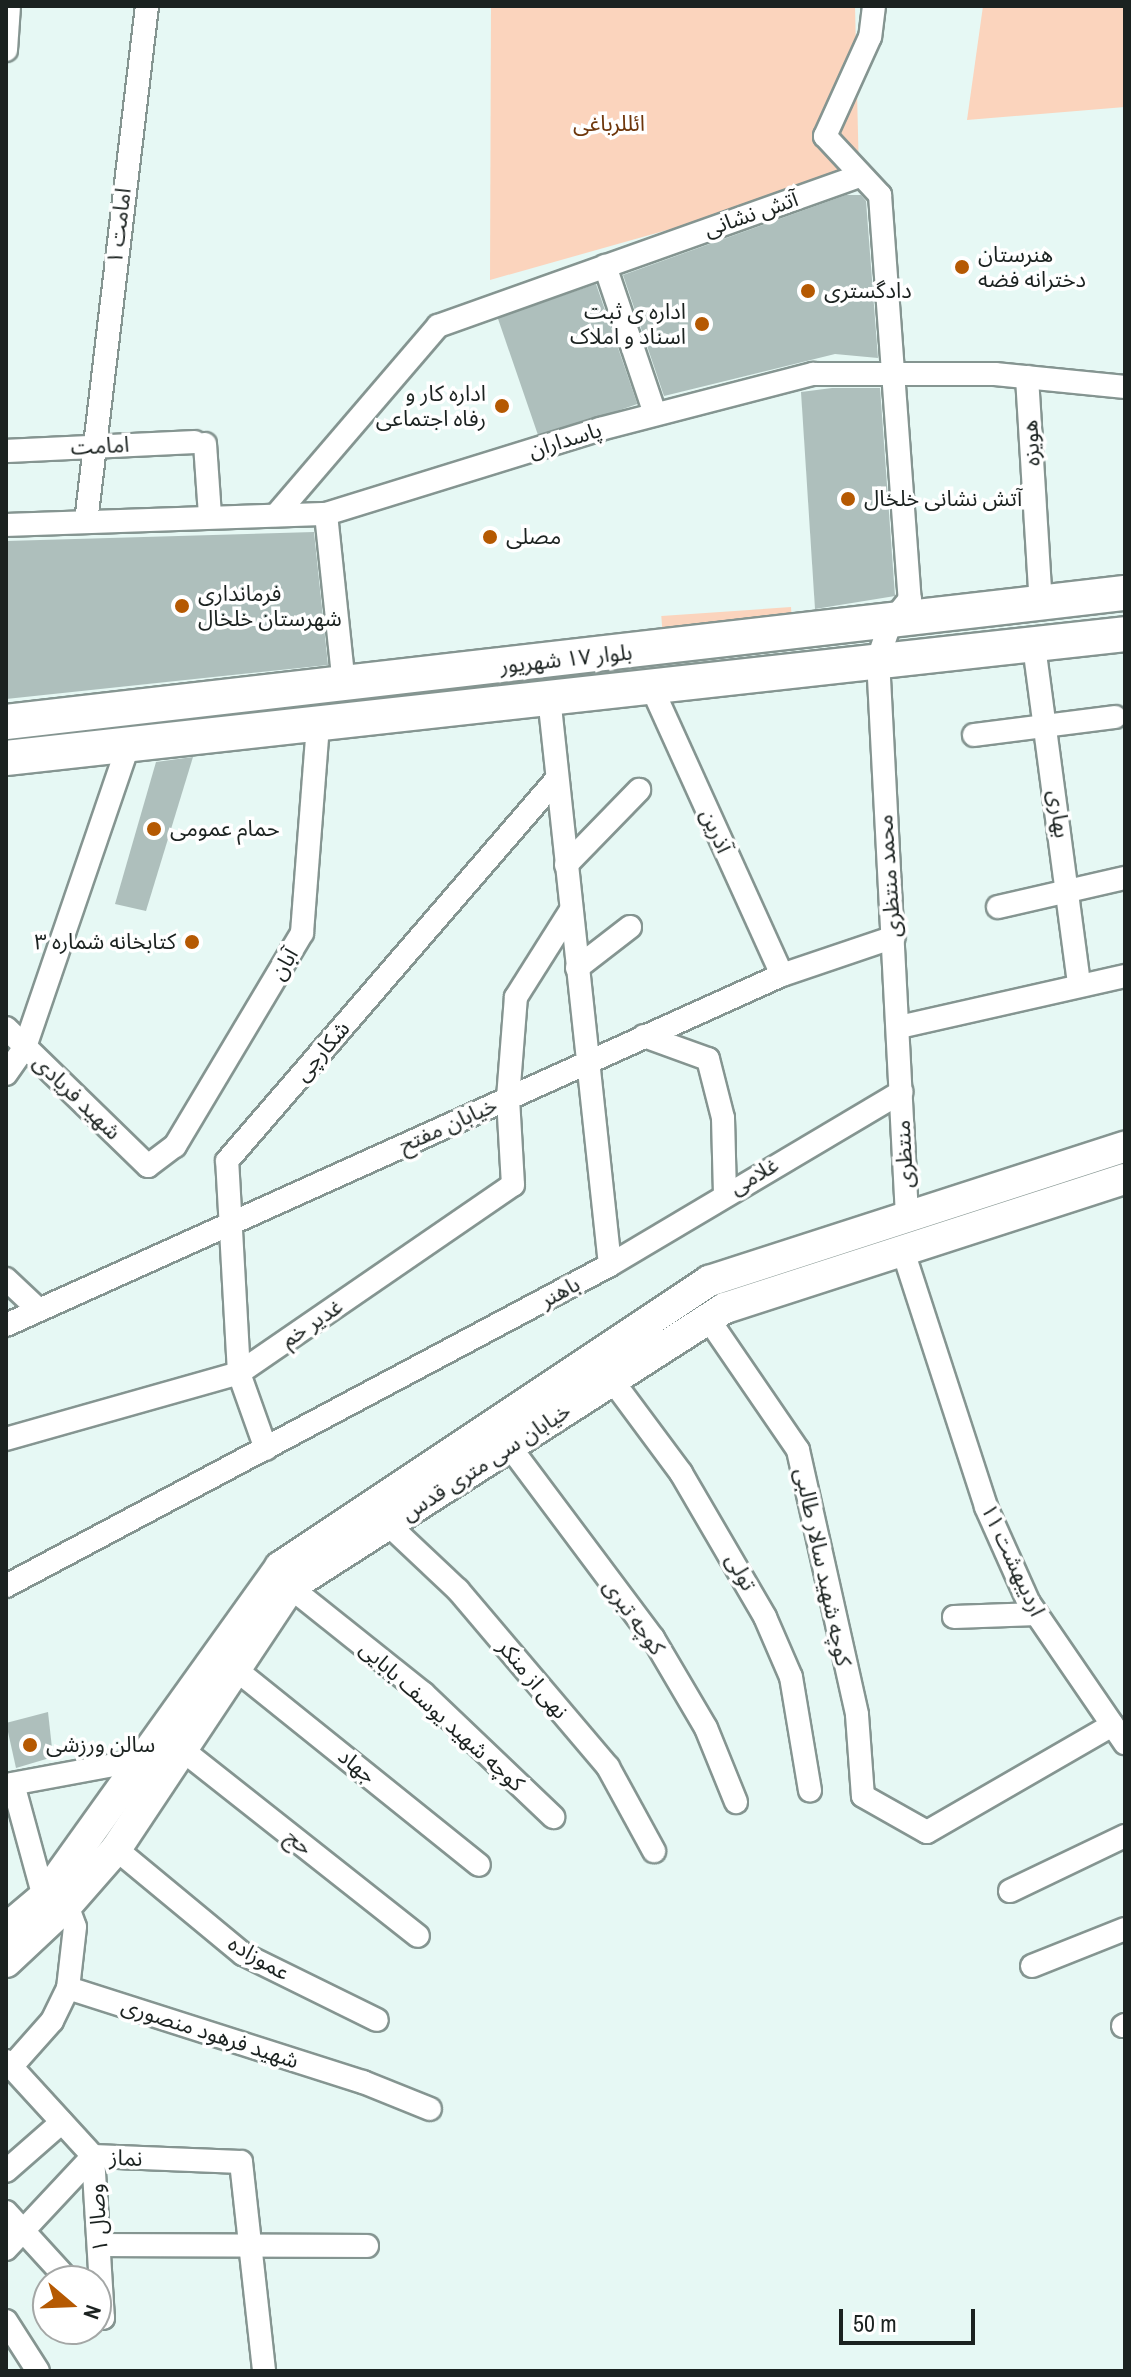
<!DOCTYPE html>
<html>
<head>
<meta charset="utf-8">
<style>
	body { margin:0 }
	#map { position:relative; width:1131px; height:2377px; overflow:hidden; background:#e6f8f4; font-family:"Archivo Narrow","Noto Sans Arabic",sans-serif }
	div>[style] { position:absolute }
	.green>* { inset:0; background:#fbd4bd; transform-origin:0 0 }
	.building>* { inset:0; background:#aebfbc; transform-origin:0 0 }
	.roads { filter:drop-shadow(2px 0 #859591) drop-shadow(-2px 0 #859591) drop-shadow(0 2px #859591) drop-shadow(0 -2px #859591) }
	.street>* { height:22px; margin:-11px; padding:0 11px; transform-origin:11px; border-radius:11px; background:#fff }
	.secondary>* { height:30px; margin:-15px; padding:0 15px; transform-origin:15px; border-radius:15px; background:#fff }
	.primary>* { height:34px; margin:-17px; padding:0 17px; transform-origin:17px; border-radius:17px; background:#fff }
	.dots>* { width:22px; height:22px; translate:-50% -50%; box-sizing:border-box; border:4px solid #fff; border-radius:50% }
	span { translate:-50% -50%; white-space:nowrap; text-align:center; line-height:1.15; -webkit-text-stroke:7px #fff; paint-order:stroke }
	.park-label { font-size:22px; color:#6e370c }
	.street-label { font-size:22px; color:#1b2220 }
	.poi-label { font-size:22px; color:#1b2220 }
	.left { translate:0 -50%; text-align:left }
	.right { translate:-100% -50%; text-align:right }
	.frame { position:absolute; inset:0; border:8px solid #1b2220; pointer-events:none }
	.north { position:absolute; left:32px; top:2265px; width:80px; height:80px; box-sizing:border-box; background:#fff; border:2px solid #a4a7a6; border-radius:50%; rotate:109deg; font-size:22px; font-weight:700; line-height:32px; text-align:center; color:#1b2220 }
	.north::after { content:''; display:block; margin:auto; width:28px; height:36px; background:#b55902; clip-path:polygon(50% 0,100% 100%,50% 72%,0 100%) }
	.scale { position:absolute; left:839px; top:2309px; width:136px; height:36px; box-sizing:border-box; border:4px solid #1b2220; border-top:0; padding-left:10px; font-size:24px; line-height:28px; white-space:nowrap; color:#1b2220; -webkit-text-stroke:6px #fff; paint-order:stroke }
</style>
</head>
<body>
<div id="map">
	<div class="green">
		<div style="clip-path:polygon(491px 6px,855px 6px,859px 176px,490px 280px)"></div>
		<div style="clip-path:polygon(983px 6px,1125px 6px,1125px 107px,967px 120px)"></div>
		<div style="left:791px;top:607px;width:13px;height:130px;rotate:86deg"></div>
	</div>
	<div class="building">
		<div style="clip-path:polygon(846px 195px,861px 195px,866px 201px,878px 358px,835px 354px,664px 396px,623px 275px)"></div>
		<div style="left:596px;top:284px;width:127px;height:104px;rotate:71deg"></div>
		<div style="clip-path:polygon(832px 388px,880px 388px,895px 596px,815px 609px,801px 392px)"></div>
		<div style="clip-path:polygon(314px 532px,328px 665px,6px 699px,6px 541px)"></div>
		<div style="clip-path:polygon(193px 757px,146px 911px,115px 904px,156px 762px)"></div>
		<div style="clip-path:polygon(48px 1712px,53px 1757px,16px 1768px,6px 1723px)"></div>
	</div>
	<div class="roads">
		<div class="street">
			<div style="left:874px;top:6px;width:31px;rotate:97deg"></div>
			<div style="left:870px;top:37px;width:109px;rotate:114.4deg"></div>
			<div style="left:825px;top:136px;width:81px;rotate:47deg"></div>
			<div style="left:880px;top:195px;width:405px;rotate:85.8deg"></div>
			<div style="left:910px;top:599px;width:32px;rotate:129deg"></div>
			<div style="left:890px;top:624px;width:37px;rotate:109deg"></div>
			<div style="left:878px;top:659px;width:558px;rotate:87.02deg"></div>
			<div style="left:6px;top:50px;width:44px;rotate:-86.1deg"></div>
			<div style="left:605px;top:266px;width:156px;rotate:71.3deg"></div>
			<div style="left:1027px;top:377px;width:227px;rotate:86.5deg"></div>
			<div style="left:205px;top:444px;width:71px;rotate:86deg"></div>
			<div style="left:6px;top:451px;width:189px;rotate:-2.7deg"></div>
			<div style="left:326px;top:514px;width:171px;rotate:84deg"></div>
			<div style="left:276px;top:515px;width:249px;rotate:-49.4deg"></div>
			<div style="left:438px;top:326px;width:447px;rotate:-19.6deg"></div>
			<div style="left:86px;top:522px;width:520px;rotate:-83.26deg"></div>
			<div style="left:6px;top:525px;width:320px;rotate:-2deg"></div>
			<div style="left:326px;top:514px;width:287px;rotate:-17.2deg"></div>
			<div style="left:600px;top:429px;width:220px;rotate:-14.5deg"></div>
			<div style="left:813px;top:374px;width:182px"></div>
			<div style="left:995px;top:374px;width:131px;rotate:5.7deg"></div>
			<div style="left:1034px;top:646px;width:339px;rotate:82.4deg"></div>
			<div style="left:651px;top:686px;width:317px;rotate:65.6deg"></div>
			<div style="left:549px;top:697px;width:571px;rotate:83.87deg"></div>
			<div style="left:974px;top:735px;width:142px;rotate:-7.3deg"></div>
			<div style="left:566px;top:865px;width:105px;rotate:-45.8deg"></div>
			<div style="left:998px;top:907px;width:130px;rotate:-12.9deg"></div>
			<div style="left:577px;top:968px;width:67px;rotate:-37.7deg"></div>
			<div style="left:899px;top:1027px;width:232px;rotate:-12.7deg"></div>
			<div style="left:6px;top:1028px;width:198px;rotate:44.2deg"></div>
			<div style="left:148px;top:1166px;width:34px;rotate:-37deg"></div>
			<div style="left:175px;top:1146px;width:248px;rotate:-59.2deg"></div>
			<div style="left:302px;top:933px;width:209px;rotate:-85.6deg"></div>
			<div style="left:644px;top:1036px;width:68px;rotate:19.8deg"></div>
			<div style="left:708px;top:1059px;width:61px;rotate:75.7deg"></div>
			<div style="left:723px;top:1118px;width:74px;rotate:88.5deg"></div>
			<div style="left:6px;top:1074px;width:33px;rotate:-55deg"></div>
			<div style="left:25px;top:1047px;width:317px;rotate:-71.1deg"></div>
			<div style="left:904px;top:1254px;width:266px;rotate:72deg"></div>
			<div style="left:986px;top:1507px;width:105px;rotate:65.9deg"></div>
			<div style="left:1029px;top:1603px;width:170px;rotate:55.6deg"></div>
			<div style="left:6px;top:1279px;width:44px;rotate:43.2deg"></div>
			<div style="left:707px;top:1317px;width:161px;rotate:55.6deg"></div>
			<div style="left:798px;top:1450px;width:271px;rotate:77.4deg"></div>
			<div style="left:857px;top:1715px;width:81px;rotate:85.8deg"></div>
			<div style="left:863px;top:1796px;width:73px;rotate:29.4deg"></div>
			<div style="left:927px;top:1832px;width:214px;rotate:-30deg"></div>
			<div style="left:6px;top:1325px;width:851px;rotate:-24.28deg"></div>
			<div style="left:782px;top:975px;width:118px;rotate:-18.7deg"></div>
			<div style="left:612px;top:1380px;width:116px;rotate:53.4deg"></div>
			<div style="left:681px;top:1473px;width:167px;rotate:59.7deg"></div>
			<div style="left:765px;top:1617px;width:65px;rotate:66.6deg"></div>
			<div style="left:791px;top:1677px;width:115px;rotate:80.5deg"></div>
			<div style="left:6px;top:1439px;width:242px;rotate:-15.8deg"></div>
			<div style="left:239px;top:1373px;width:332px;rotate:-34.5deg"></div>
			<div style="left:513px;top:1185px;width:87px;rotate:-93.3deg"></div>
			<div style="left:508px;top:1098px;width:101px;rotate:-85.5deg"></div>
			<div style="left:516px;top:997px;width:103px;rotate:-57.7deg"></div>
			<div style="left:510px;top:1447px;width:239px;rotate:53.2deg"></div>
			<div style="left:653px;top:1638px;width:104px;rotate:59.5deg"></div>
			<div style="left:706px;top:1728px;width:80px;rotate:67.9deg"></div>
			<div style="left:266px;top:1449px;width:81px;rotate:-109.6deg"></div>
			<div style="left:239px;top:1373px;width:212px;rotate:-93.2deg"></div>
			<div style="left:227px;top:1161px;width:503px;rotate:-49.19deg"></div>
			<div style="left:389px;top:1525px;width:95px;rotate:43.3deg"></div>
			<div style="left:458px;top:1590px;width:232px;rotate:49.7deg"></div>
			<div style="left:608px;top:1767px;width:96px;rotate:61.3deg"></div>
			<div style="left:6px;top:1586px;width:684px;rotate:-27.99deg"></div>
			<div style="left:610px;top:1265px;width:339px;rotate:-30.7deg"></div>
			<div style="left:290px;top:1587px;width:170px;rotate:38.6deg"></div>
			<div style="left:423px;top:1693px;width:180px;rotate:43.6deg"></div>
			<div style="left:954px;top:1617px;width:83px;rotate:-2.1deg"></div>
			<div style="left:234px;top:1668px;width:314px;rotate:38.8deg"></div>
			<div style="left:180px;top:1748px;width:303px;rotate:38.3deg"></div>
			<div style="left:13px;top:1784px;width:117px;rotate:74.7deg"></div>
			<div style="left:6px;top:1785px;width:137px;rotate:-10.5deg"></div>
			<div style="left:116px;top:1849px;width:165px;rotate:39.6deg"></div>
			<div style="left:243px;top:1954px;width:149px;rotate:26.2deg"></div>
			<div style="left:1010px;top:1891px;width:127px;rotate:-25.6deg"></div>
			<div style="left:67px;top:1905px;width:23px;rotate:70deg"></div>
			<div style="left:75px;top:1927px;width:61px;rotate:96.5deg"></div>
			<div style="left:68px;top:1988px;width:310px;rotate:17.7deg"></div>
			<div style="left:363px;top:2082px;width:72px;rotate:21.9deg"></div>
			<div style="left:1032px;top:1966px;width:100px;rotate:-21.7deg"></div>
			<div style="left:1123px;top:2026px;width:2px;rotate:-27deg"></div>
			<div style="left:6px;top:2061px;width:129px;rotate:47.5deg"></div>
			<div style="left:93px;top:2156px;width:148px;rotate:2.3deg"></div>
			<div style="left:241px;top:2162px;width:210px;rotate:83.7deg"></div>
			<div style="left:12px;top:2066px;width:60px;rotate:-48.4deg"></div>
			<div style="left:52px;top:2021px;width:37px;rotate:-64deg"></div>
			<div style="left:93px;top:2156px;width:162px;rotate:86.5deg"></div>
			<div style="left:103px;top:2318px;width:11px;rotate:-131deg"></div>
			<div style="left:6px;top:2171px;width:74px;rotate:-41.2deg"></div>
			<div style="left:6px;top:2212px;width:93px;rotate:47.6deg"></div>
			<div style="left:100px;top:2245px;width:267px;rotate:0.2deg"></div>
			<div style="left:6px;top:2249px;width:127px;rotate:-46.9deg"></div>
			<div style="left:6px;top:2321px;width:59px;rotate:57.4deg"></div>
		</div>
		<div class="secondary">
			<div style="left:6px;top:1929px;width:50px;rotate:-40.1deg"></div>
			<div style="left:44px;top:1897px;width:406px;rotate:-54.4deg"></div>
			<div style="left:280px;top:1567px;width:516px;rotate:-33.69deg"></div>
			<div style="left:709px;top:1281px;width:437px;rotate:-17.9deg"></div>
			<div style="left:6px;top:1962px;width:83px;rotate:-43.1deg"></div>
			<div style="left:67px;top:1905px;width:74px;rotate:-48.8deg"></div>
			<div style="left:116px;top:1849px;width:315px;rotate:-56.4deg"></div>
			<div style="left:290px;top:1587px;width:517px;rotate:-32.68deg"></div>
			<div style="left:725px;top:1308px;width:420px;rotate:-17.9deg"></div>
		</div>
		<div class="primary">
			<div style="left:6px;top:722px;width:1126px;rotate:-6.58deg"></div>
			<div style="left:6px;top:758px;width:1126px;rotate:-6.32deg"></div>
		</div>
	</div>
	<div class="dots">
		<div style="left:962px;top:267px;background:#b55902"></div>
		<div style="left:808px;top:291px;background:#b55902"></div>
		<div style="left:702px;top:324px;background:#b55902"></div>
		<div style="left:502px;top:406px;background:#b55902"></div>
		<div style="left:848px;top:499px;background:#b55902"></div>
		<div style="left:490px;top:537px;background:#b55902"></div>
		<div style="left:182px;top:606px;background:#b55902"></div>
		<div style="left:154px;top:829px;background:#b55902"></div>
		<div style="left:192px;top:942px;background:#b55902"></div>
		<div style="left:30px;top:1745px;background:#b55902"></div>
	</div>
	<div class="park-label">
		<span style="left:609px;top:124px">ائللرباغی</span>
	</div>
	<div class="street-label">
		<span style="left:751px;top:214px;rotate:-19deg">آتش نشانی</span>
		<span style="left:119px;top:226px;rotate:-83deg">امامت ۱</span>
		<span style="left:565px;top:440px;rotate:-17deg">پاسداران</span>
		<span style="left:1031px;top:443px;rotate:-93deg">هویزه</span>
		<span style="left:100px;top:446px;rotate:-3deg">امامت</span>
		<span style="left:566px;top:659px;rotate:-6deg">بلوار ١٧ شهریور</span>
		<span style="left:1059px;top:814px;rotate:82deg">بهاری</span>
		<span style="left:716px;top:831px;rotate:66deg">آذرین</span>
		<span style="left:889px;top:876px;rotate:-94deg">محمد منتظری</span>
		<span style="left:284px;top:964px;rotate:-59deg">آبان</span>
		<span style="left:322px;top:1051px;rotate:-49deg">شکارچی</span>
		<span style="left:77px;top:1097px;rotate:44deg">شهید فریادی</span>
		<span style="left:448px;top:1125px;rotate:-24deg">خیابان مفتح</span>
		<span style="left:904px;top:1154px;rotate:-93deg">منتظری</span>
		<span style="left:754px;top:1176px;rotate:-30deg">غلامی</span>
		<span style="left:560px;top:1292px;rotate:-28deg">باهنر</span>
		<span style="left:312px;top:1323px;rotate:-34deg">غدیر خم</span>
		<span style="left:486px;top:1462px;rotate:-33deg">خیابان سی متری قدس</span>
		<span style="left:1013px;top:1560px;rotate:65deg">۱۱ اردیبهشت</span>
		<span style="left:823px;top:1567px;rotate:78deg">کوچه شهید سالار طالبی</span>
		<span style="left:741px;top:1572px;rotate:61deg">تولی</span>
		<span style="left:634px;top:1617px;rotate:54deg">کوچه تبری</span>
		<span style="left:533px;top:1679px;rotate:50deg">نهی از منکر</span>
		<span style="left:442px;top:1716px;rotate:42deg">کوچه شهید یوسف بابایی</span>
		<span style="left:357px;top:1766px;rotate:39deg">جهاد</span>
		<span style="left:299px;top:1842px;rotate:38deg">حج</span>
		<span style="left:259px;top:1958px;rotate:30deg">عموزاده</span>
		<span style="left:210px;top:2033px;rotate:18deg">شهید فرهود منصوری</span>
		<span style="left:126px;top:2158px;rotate:2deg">نماز</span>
		<span style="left:98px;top:2218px;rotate:-94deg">وصال ۱</span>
	</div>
	<div class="poi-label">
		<span class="left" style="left:978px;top:267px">هنرستان<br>دخترانه فضه</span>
		<span class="left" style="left:824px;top:291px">دادگستری</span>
		<span class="right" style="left:686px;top:324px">اداره ی ثبت<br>اسناد و املاک</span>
		<span class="right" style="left:486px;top:406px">اداره کار و<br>رفاه اجتماعی</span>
		<span class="left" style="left:864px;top:499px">آتش نشانی خلخال</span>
		<span class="left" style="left:506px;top:537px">مصلی</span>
		<span class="left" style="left:198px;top:606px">فرمانداری<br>شهرستان خلخال</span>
		<span class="left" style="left:170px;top:829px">حمام عمومی</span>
		<span class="right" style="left:176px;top:942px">کتابخانه شماره ۳</span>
		<span class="left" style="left:46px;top:1745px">سالن ورزشی</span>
	</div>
	<div class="frame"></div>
	<div class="north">N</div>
	<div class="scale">50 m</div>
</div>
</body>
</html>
